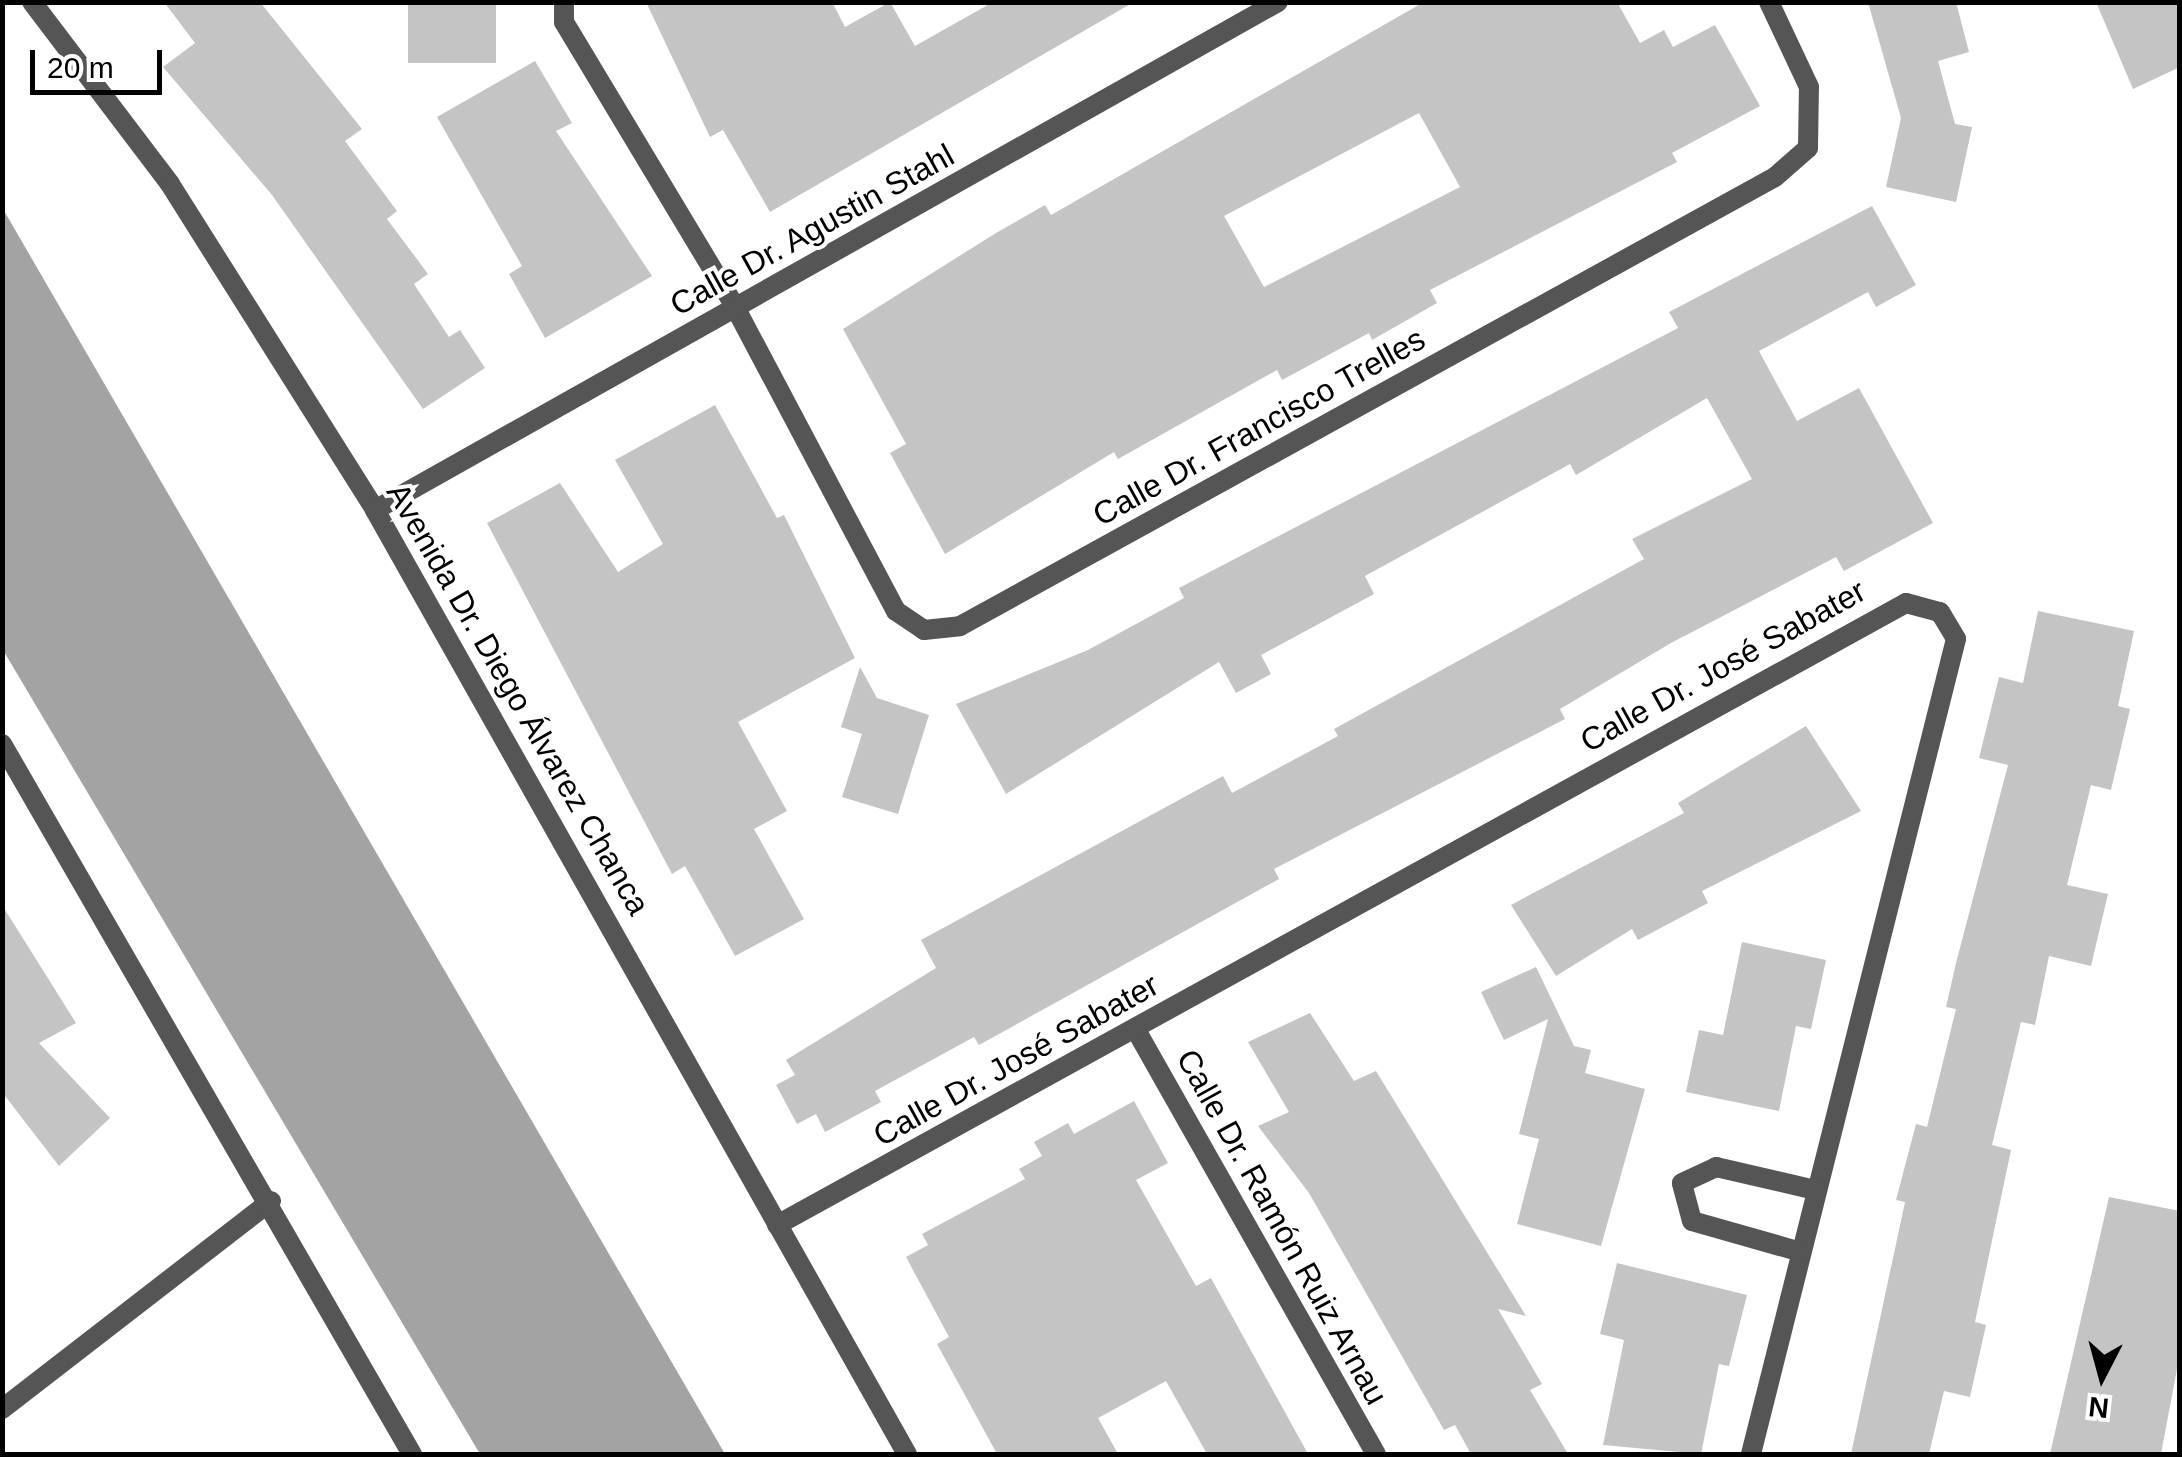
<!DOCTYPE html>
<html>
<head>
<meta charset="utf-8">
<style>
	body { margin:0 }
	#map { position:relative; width:2182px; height:1457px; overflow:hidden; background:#fff; font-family:Helvetica,sans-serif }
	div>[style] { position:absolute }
	.water>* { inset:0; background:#a3a3a3 }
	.building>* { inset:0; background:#c4c4c4; transform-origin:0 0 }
	.minor>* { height:20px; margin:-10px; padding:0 10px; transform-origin:10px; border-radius:10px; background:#555 }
	.tertiary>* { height:20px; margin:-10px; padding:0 10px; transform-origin:10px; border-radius:10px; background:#555 }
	span { translate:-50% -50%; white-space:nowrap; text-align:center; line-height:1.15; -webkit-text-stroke:8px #fff; paint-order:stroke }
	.street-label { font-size:32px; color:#000 }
	.frame { position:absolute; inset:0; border:5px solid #000; pointer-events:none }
	.north { position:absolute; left:2052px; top:1327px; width:100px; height:100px; -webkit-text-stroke:8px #fff; paint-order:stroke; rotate:186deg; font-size:28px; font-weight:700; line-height:40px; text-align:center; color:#000 }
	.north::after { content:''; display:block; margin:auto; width:35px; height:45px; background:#000; clip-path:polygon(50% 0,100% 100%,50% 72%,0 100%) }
	.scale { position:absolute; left:30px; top:50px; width:132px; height:45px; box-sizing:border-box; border:5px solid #000; border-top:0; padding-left:12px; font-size:30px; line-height:35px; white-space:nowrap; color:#000; -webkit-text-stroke:8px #fff; paint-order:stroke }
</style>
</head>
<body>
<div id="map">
	<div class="water">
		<div style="clip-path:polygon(3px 209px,725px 1454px,480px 1454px,3px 650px)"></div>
	</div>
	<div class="building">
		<div style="clip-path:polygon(164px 2px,260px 2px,362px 129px,345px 141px,397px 211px,387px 219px,428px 274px,414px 284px,449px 337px,460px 330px,485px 368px,423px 409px,272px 195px,163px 67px,195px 43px)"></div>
		<div style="left:408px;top:2px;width:88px;height:61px"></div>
		<div style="clip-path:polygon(646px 2px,832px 2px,845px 27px,890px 2px,915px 46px,993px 2px,1134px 2px,770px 212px,723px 130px,710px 137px)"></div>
		<div style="clip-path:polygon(evenodd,1424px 2px,1617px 2px,1640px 43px,1664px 30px,1673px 47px,1715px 25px,1760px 106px,1672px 153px,1677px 162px,1430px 290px,1437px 303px,1372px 340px,1369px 333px,1282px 380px,1277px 370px,1118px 459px,1114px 452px,945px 554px,890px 453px,906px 444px,843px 329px,996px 233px,1045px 205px,1051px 215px,1424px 2px,1419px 113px,1460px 187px,1264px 287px,1224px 216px,1419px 113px)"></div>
		<div style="clip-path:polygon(1868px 2px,1956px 2px,1969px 52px,1938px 61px,1955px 124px,1972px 127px,1956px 202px,1886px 187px,1901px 118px)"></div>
		<div style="clip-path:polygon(2096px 2px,2180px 2px,2180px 67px,2133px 89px)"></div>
		<div style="clip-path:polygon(535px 61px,572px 123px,556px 131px,652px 276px,545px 338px,509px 274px,522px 266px,437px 117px)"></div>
		<div style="clip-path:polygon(1872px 206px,1916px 285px,1876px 307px,1868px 292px,1759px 351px,1797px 421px,1859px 388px,1933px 523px,1844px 571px,1836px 557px,1671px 643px,1560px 709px,1565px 719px,1274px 869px,1279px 879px,979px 1045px,974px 1037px,875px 1091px,881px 1102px,825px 1132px,816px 1114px,797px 1124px,776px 1085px,795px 1075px,786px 1060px,936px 968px,921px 940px,1223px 776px,1232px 793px,1338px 736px,1334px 729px,1644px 559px,1632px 539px,1752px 479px,1707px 398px,1576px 475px,1570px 464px,1365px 576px,1374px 594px,1261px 655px,1271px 674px,1236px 693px,1219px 662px,1006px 794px,956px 704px,1088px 650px,1184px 598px,1179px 588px,1678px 328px,1669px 312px)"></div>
		<div style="clip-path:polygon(715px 405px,777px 518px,784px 515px,855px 658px,738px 722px,787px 811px,754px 829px,804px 919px,735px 956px,685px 866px,672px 874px,487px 523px,560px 483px,618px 572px,663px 544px,615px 460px)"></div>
		<div style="clip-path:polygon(2038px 611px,2134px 631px,2118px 706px,2130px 709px,2111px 790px,2091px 785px,2067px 885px,2108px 894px,2091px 966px,2049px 956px,2035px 1025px,2021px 1022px,1992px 1145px,2011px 1150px,1975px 1322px,1986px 1325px,1970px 1397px,1944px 1391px,1929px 1454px,1851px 1454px,1905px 1202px,1896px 1200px,1916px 1124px,1927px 1127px,1956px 1009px,1946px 1007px,1956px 963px,2008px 765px,1979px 758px,1999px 677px,2023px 683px)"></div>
		<div style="clip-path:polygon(860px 667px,877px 698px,929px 715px,898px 814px,842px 797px,862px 734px,841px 727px)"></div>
		<div style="clip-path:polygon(1806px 726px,1861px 811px,1702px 891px,1708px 903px,1638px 940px,1632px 929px,1556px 976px,1511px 905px,1684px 813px,1678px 803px)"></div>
		<div style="clip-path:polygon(2px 905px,76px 1023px,39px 1043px,110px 1118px,59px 1166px,2px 1092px)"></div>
		<div style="clip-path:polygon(1742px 942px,1826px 960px,1811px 1029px,1796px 1026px,1779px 1111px,1686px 1092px,1699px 1030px,1723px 1035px)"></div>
		<div style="clip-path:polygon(1536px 967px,1574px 1046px,1591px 1050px,1585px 1073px,1645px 1089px,1601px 1246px,1517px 1224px,1539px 1139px,1519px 1134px,1548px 1019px,1504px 1040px,1481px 992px)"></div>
		<div style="clip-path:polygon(1310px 1013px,1354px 1081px,1376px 1071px,1526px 1316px,1498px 1309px,1542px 1384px,1530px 1390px,1568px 1454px,1471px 1454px,1455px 1425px,1444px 1430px,1309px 1193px,1258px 1126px,1289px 1112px,1248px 1042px)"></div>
		<div style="clip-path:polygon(1134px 1101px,1168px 1163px,1136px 1180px,1196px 1286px,1211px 1278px,1308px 1454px,1207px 1454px,1166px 1381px,1098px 1418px,1118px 1454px,997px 1454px,937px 1344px,949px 1337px,906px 1257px,928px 1245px,922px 1234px,1025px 1179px,1019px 1169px,1042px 1156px,1034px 1142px,1068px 1123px,1074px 1134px)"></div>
		<div style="clip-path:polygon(2109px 1197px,2180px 1211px,2180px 1353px,2161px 1454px,2050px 1454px)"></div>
		<div style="clip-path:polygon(1617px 1263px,1747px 1295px,1729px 1366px,1719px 1364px,1701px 1454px,1603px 1445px,1624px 1340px,1600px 1334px)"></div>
	</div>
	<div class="minor">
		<div style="left:32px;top:2px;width:228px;rotate:52.8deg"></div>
		<div style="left:170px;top:184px;width:385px;rotate:57.8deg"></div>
		<div style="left:375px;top:510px;width:1084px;rotate:60.6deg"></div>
		<div style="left:564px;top:2px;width:20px;rotate:90deg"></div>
		<div style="left:564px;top:22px;width:332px;rotate:59deg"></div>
		<div style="left:735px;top:307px;width:344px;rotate:62.1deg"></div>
		<div style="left:896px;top:611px;width:34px;rotate:34deg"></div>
		<div style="left:924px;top:630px;width:36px;rotate:-6deg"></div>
		<div style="left:960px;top:626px;width:930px;rotate:-28.85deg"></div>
		<div style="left:1775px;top:177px;width:44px;rotate:-41.3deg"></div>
		<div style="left:1808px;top:148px;width:61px;rotate:-89.1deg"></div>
		<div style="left:1809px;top:87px;width:94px;rotate:-115.2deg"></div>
		<div style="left:375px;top:510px;width:1036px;rotate:-29.36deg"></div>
		<div style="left:1136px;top:1030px;width:487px;rotate:60.5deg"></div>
		<div style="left:777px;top:1225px;width:1289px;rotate:-28.85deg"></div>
		<div style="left:1906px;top:603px;width:35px;rotate:15deg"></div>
		<div style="left:1940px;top:612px;width:31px;rotate:59deg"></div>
		<div style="left:1956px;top:639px;width:840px;rotate:104.12deg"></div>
		<div style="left:1801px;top:1252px;width:113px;rotate:-164.1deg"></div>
		<div style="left:1692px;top:1221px;width:39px;rotate:-105deg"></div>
		<div style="left:1682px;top:1183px;width:38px;rotate:-25deg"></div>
		<div style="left:1716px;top:1167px;width:103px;rotate:13deg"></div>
		<div style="left:2px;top:1409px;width:340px;rotate:-37.7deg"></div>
	</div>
	<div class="tertiary">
		<div style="left:2px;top:744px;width:820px;rotate:60deg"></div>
	</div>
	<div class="street-label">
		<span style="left:812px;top:230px;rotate:-29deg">Calle Dr. Agustin Stahl</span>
		<span style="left:1259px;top:427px;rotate:-29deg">Calle Dr. Francisco Trelles</span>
		<span style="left:1723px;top:666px;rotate:-29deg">Calle Dr. José Sabater</span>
		<span style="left:518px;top:699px;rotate:60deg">Avenida Dr. Diego Álvarez Chanca</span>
		<span style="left:1016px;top:1060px;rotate:-29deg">Calle Dr. José Sabater</span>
		<span style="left:1282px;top:1227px;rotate:61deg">Calle Dr. Ramón Ruiz Arnau</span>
	</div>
	<div class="frame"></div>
	<div class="north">N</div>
	<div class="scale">20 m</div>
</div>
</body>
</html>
